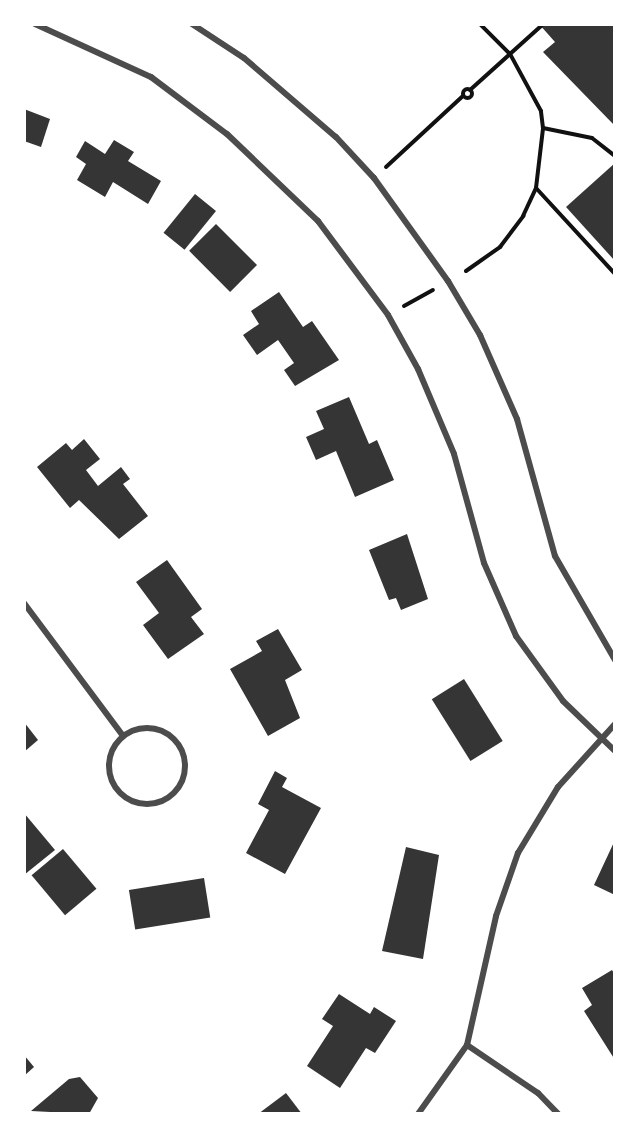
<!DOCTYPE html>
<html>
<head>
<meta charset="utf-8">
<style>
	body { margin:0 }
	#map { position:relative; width:639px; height:1138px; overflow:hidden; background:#fff; font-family:Roboto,sans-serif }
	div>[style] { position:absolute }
	.building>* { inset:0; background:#353535; transform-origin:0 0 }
	.path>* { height:4px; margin:-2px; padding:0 2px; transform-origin:2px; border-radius:2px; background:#111 }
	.path>.ring { margin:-2px; padding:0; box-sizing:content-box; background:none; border:4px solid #111; border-radius:50% }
	.minor>* { height:6px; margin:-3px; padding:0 3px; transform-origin:3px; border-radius:3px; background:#4c4c4c }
	.minor>.ring { margin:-3px; padding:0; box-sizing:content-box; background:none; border:6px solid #4c4c4c; border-radius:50% }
	span { translate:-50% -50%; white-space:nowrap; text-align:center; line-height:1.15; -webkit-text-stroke:5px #fff; paint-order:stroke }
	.frame { position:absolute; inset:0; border:26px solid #fff; pointer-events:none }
</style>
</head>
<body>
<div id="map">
	<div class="building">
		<div style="clip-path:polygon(539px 24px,615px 24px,615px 126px,543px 52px,555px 42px)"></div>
		<div style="clip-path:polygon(24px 109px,50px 119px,41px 147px,24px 141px)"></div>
		<div style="clip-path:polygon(114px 140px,134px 152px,128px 161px,161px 181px,148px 204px,113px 182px,105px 197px,77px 180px,86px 164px,76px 157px,85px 141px,105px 154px)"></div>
		<div style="clip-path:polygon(615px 163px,615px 261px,566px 207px)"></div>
		<div style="left:195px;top:194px;width:27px;height:50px;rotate:39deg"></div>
		<div style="left:216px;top:224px;width:58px;height:38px;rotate:45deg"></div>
		<div style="clip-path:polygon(279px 292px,303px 327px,312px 321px,339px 360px,295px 386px,284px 370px,294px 363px,278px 340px,257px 355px,243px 335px,259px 324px,251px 311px)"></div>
		<div style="clip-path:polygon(349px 397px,369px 444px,377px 440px,394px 480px,355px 497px,336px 451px,316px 460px,306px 437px,324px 429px,316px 411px)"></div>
		<div style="clip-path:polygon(84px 439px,100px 459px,86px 470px,98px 486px,121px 467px,130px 479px,123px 484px,148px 516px,119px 539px,79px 500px,70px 508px,37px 467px,66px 443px,72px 450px)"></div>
		<div style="clip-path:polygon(407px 534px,428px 599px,401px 610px,396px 598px,389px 600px,369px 550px)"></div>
		<div style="clip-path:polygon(167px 560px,202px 609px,191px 617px,204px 634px,168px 659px,143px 625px,159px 613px,136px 582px)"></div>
		<div style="clip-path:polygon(278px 629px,302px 670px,285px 680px,300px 718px,268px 736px,230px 669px,262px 651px,256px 641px)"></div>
		<div style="left:464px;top:679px;width:73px;height:38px;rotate:58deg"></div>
		<div style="clip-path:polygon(24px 722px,38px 740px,24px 752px)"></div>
		<div style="clip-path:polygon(275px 771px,287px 778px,282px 787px,321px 808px,285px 874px,246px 853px,269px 810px,258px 804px)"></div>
		<div style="clip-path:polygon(24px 813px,55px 850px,24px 875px)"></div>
		<div style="clip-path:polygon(615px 840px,615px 895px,594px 885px)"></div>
		<div style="clip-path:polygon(406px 847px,439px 855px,423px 959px,382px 951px)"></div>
		<div style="left:63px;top:849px;width:52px;height:41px;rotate:50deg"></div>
		<div style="left:204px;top:878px;width:40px;height:76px;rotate:81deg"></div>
		<div style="clip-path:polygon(612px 970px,615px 975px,615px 1060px,584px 1011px,592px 1005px,582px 988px)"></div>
		<div style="clip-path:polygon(339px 994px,370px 1014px,374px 1007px,396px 1021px,375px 1053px,366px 1048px,340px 1088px,307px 1066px,333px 1026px,322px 1019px)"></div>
		<div style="clip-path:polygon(24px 1055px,34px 1067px,24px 1076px)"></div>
		<div style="clip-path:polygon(80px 1077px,98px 1098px,89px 1114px,31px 1111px,69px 1079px)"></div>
		<div style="clip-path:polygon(286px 1093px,302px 1114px,258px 1114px)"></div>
	</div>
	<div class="path">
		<div class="ring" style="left:462.5px;top:88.5px;width:5px;height:5px"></div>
		<div style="left:470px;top:90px;width:96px;rotate:-42deg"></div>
		<div style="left:543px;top:128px;width:50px;rotate:11.5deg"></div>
		<div style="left:592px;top:138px;width:29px;rotate:38deg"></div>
		<div style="left:386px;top:167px;width:105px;rotate:-42.7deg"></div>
		<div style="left:536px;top:188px;width:117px;rotate:47.4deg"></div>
		<div style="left:466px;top:271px;width:42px;rotate:-35.2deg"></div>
		<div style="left:500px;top:247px;width:39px;rotate:-53deg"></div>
		<div style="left:523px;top:216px;width:31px;rotate:-65deg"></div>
		<div style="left:536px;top:188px;width:60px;rotate:-83.3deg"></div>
		<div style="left:543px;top:128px;width:17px;rotate:-97deg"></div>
		<div style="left:541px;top:111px;width:65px;rotate:-118.5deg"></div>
		<div style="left:510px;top:54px;width:42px;rotate:-135deg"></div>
		<div style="left:404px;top:306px;width:33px;rotate:-29deg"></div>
	</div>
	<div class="minor">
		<div style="left:35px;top:24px;width:128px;rotate:24.6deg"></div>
		<div style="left:151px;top:77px;width:95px;rotate:36.9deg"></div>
		<div style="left:227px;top:134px;width:126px;rotate:43.7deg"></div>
		<div style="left:318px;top:221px;width:117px;rotate:53.3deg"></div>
		<div style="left:388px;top:315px;width:62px;rotate:60.9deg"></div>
		<div style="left:418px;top:369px;width:92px;rotate:67deg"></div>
		<div style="left:454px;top:454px;width:113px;rotate:74.6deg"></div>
		<div style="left:484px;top:563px;width:80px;rotate:66.3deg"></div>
		<div style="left:516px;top:636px;width:80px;rotate:54.1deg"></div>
		<div style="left:563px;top:701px;width:72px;rotate:43.9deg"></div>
		<div style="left:192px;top:24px;width:62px;rotate:33.2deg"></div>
		<div style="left:244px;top:58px;width:121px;rotate:40.7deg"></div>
		<div style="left:336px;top:137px;width:56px;rotate:47.2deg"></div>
		<div style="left:374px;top:178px;width:127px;rotate:54.3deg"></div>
		<div style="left:448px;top:281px;width:63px;rotate:59.3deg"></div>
		<div style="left:480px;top:335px;width:92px;rotate:66.2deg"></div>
		<div style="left:517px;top:419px;width:142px;rotate:74.5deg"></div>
		<div style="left:555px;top:556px;width:120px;rotate:60deg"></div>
		<div style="left:24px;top:603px;width:166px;rotate:53.3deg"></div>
		<div class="ring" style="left:109px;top:728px;width:70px;height:70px"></div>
		<div style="left:467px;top:1045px;width:86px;rotate:34.1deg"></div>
		<div style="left:538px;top:1093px;width:29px;rotate:46deg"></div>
		<div style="left:418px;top:1114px;width:85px;rotate:-54.6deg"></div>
		<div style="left:467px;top:1045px;width:132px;rotate:-77.3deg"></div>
		<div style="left:496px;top:916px;width:67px;rotate:-70.8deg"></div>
		<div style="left:518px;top:853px;width:77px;rotate:-58.8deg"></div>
		<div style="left:558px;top:787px;width:85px;rotate:-47.9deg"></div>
	</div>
	<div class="frame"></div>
</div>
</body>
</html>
